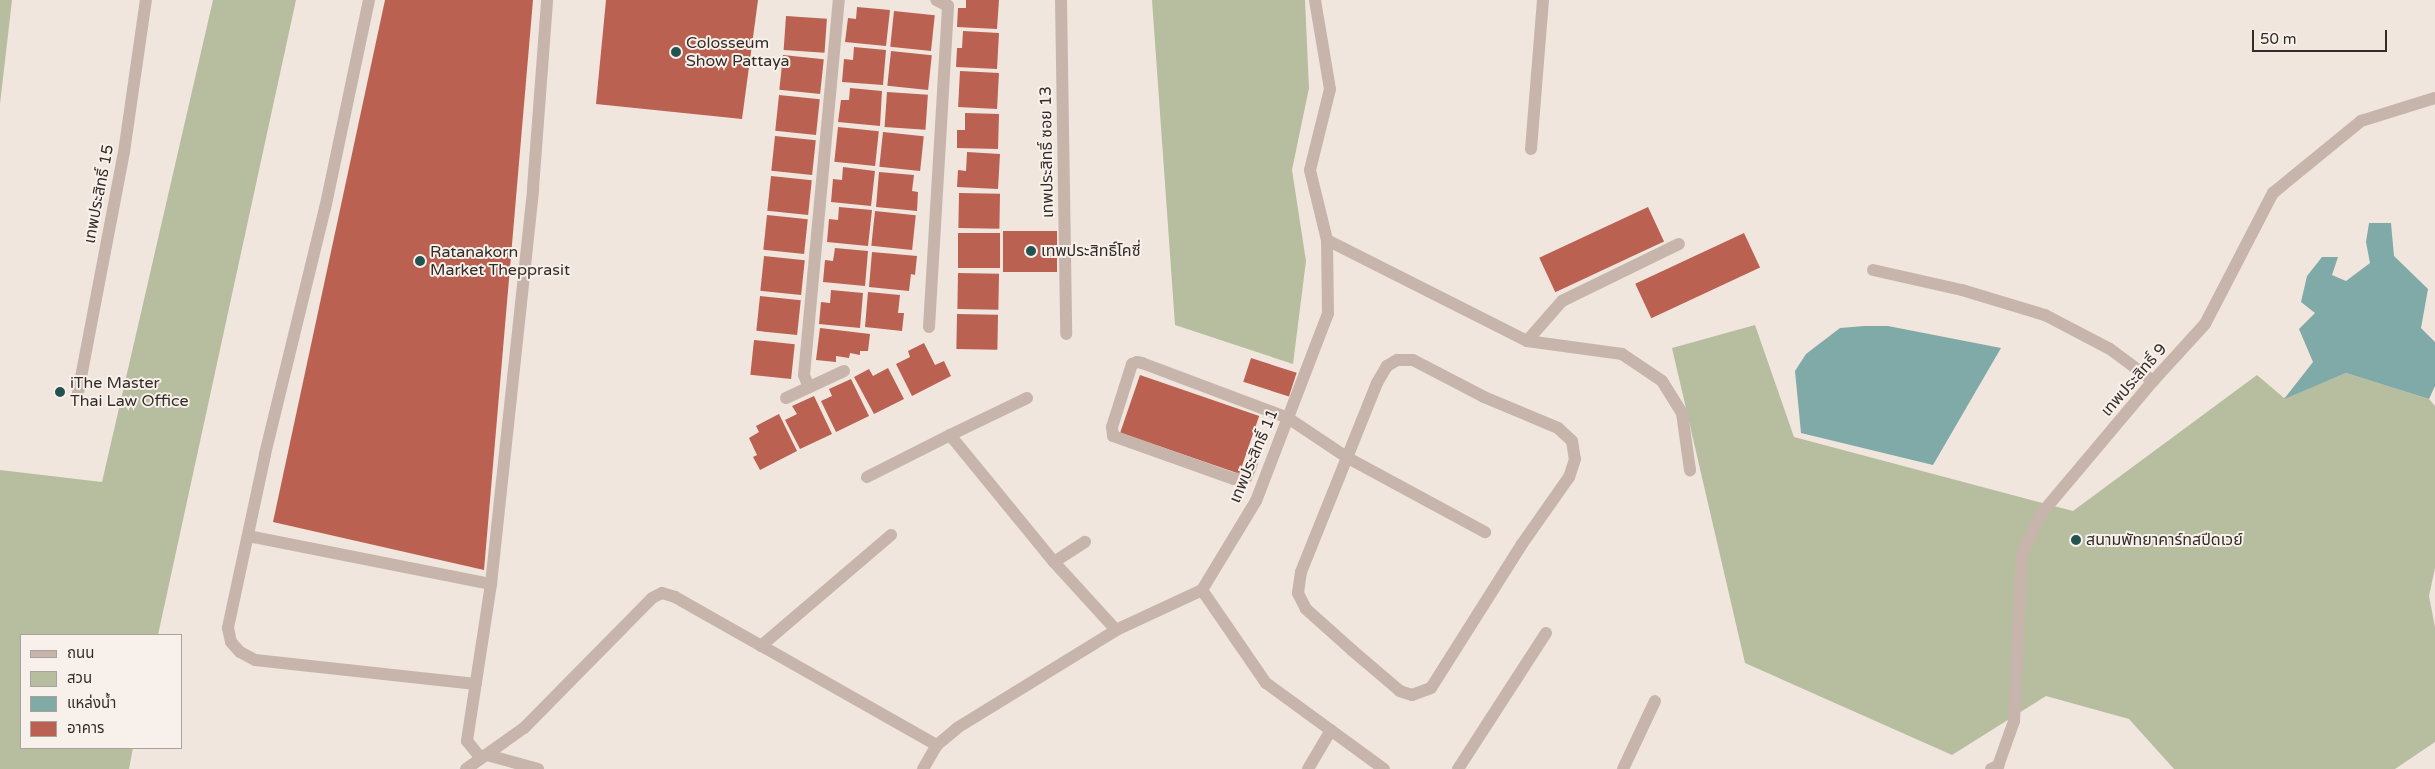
<!DOCTYPE html>
<html>
<head>
<meta charset="utf-8">
<style>
	body { margin:0 }
	#map { position:relative; width:2435px; height:769px; overflow:hidden; background:#f0e6de; font-family:"Varela Round","Noto Sans Thai",sans-serif }
	div>[style] { position:absolute }
	.green>* { inset:0; background:#b7be9f }
	.water>* { inset:0; background:#7faaa8 }
	.building>* { inset:0; background:#ba6152; transform-origin:0 0 }
	.minor>* { height:12px; margin:-6px; padding:0 6px; transform-origin:6px; border-radius:6px; background:#c7b5ab }
	.dots>* { width:14px; height:14px; translate:-50% -50%; box-sizing:border-box; border:2px solid #f8f0ea; border-radius:50% }
	span { translate:-50% -50%; white-space:nowrap; text-align:center; line-height:1.15; -webkit-text-stroke:4px #f8f0ea; paint-order:stroke }
	.poi-label { font-size:16px; color:#352c29 }
	.left { translate:0 -50%; text-align:left }
	.street-label { font-size:16px; color:#352c29 }
	.legend { position:absolute; left:20px; top:634px; width:162px; height:115px; box-sizing:border-box; background:#f8f0ea; border:1px solid #aaa29d; margin:0; padding:6px 9px; list-style:none; font-size:15px; color:#352c29 }
	.legend li { display:flex; align-items:center; gap:10px; height:25px }
	.legend b { width:25px; border:1px solid #aaa29d }
	.scale { position:absolute; left:2252px; top:30px; width:135px; height:22px; box-sizing:border-box; border:2px solid #352c29; border-top:0; padding-left:6px; font-size:15px; line-height:18px; white-space:nowrap; color:#352c29; -webkit-text-stroke:4px #f8f0ea; paint-order:stroke }
</style>
</head>
<body>
<div id="map">
	<div class="green">
		<div style="clip-path:polygon(0 0,12px 0,0 104px)"></div>
		<div style="clip-path:polygon(213px 0,296px 0,158px 635px,21px 635px,21px 748px,133px 748px,129px 769px,0 769px,0 470px,102px 482px)"></div>
		<div style="clip-path:polygon(1152px 0,1305px 0,1309px 88px,1292px 170px,1306px 261px,1293px 364px,1175px 325px)"></div>
		<div style="clip-path:polygon(1755px 325px,1794px 437px,2073px 511px,2257px 375px,2284px 398px,2346px 373px,2429px 399px,2435px 406px,2435px 568px,2429px 596px,2435px 627px,2435px 742px,2395px 769px,2174px 769px,2129px 719px,2046px 696px,1952px 755px,1745px 663px,1672px 348px)"></div>
	</div>
	<div class="water">
		<div style="clip-path:polygon(2369px 223px,2391px 223px,2394px 256px,2428px 289px,2421px 328px,2435px 342px,2435px 386px,2429px 399px,2346px 373px,2284px 399px,2313px 362px,2299px 329px,2315px 313px,2301px 302px,2307px 276px,2322px 257px,2338px 257px,2332px 275px,2346px 281px,2370px 263px,2366px 242px)"></div>
		<div style="clip-path:polygon(1864px 326px,1888px 326px,2001px 348px,1933px 465px,1801px 433px,1795px 371px,1806px 354px,1840px 328px)"></div>
	</div>
	<div class="building">
		<div style="clip-path:polygon(385px 0,533px 0,484px 570px,273px 522px)"></div>
		<div style="clip-path:polygon(606px 0,758px 0,742px 119px,596px 104px)"></div>
		<div style="clip-path:polygon(966px 0,999px 0,997px 29px,957px 27px,958px 8px,966px 8px)"></div>
		<div style="clip-path:polygon(857px 7px,890px 10px,886px 46px,845px 42px,848px 18px,856px 19px)"></div>
		<div style="left:894px;top:11px;width:41px;height:36px;rotate:6deg"></div>
		<div style="left:786px;top:16px;width:41px;height:34px;rotate:4deg"></div>
		<div style="clip-path:polygon(963px 31px,999px 33px,997px 69px,956px 67px,957px 48px,962px 48px)"></div>
		<div style="clip-path:polygon(854px 47px,886px 50px,883px 85px,842px 82px,844px 59px,853px 60px)"></div>
		<div style="left:891px;top:51px;width:41px;height:35px;rotate:6deg"></div>
		<div style="left:783px;top:55px;width:41px;height:35px;rotate:6deg"></div>
		<div style="left:960px;top:71px;width:39px;height:36px;rotate:3deg"></div>
		<div style="clip-path:polygon(850px 88px,882px 91px,880px 126px,838px 122px,841px 100px,849px 100px)"></div>
		<div style="left:887px;top:92px;width:41px;height:35px;rotate:4deg"></div>
		<div style="left:779px;top:95px;width:41px;height:36px;rotate:6deg"></div>
		<div style="clip-path:polygon(965px 113px,999px 114px,998px 149px,957px 148px,957px 130px,965px 130px)"></div>
		<div style="left:838px;top:127px;width:41px;height:35px;rotate:6deg"></div>
		<div style="left:883px;top:132px;width:41px;height:35px;rotate:6deg"></div>
		<div style="left:775px;top:136px;width:41px;height:35px;rotate:6deg"></div>
		<div style="clip-path:polygon(967px 152px,1000px 154px,998px 189px,957px 187px,958px 170px,966px 171px)"></div>
		<div style="clip-path:polygon(843px 167px,875px 171px,871px 206px,831px 202px,833px 179px,842px 180px)"></div>
		<div style="clip-path:polygon(879px 172px,914px 175px,912px 191px,918px 192px,917px 211px,876px 207px)"></div>
		<div style="left:771px;top:176px;width:41px;height:35px;rotate:6deg"></div>
		<div style="left:959px;top:193px;width:41px;height:35px;rotate:1deg"></div>
		<div style="clip-path:polygon(839px 207px,872px 210px,868px 246px,827px 242px,829px 219px,838px 220px)"></div>
		<div style="left:1648px;top:207px;width:38px;height:120px;rotate:65deg"></div>
		<div style="left:875px;top:211px;width:41px;height:35px;rotate:6deg"></div>
		<div style="left:767px;top:215px;width:41px;height:35px;rotate:6deg"></div>
		<div style="left:1003px;top:231px;width:54px;height:41px"></div>
		<div style="left:958px;top:233px;width:42px;height:35px"></div>
		<div style="left:1744px;top:233px;width:38px;height:120px;rotate:65deg"></div>
		<div style="clip-path:polygon(835px 248px,868px 251px,865px 286px,823px 282px,825px 260px,833px 261px)"></div>
		<div style="clip-path:polygon(872px 252px,917px 256px,915px 275px,911px 274px,909px 291px,869px 287px)"></div>
		<div style="left:764px;top:256px;width:41px;height:35px;rotate:6deg"></div>
		<div style="left:958px;top:273px;width:41px;height:36px;rotate:1deg"></div>
		<div style="clip-path:polygon(831px 290px,863px 293px,860px 328px,819px 324px,821px 302px,830px 303px)"></div>
		<div style="clip-path:polygon(868px 292px,900px 295px,898px 313px,904px 313px,902px 331px,865px 327px)"></div>
		<div style="left:760px;top:296px;width:41px;height:35px;rotate:6deg"></div>
		<div style="left:957px;top:314px;width:41px;height:35px;rotate:1deg"></div>
		<div style="clip-path:polygon(820px 328px,870px 334px,868px 351px,860px 351px,860px 355px,850px 353px,849px 358px,836px 356px,836px 362px,816px 360px)"></div>
		<div style="left:754px;top:340px;width:41px;height:35px;rotate:6deg"></div>
		<div style="clip-path:polygon(924px 343px,935px 365px,944px 361px,951px 376px,912px 396px,896px 364px,910px 357px,908px 351px)"></div>
		<div style="left:1251px;top:358px;width:48px;height:25px;rotate:18deg"></div>
		<div style="clip-path:polygon(888px 368px,904px 399px,874px 414px,854px 377px,869px 369px,873px 376px)"></div>
		<div style="left:1140px;top:375px;width:126px;height:61px;rotate:19deg"></div>
		<div style="clip-path:polygon(851px 379px,869px 416px,836px 432px,821px 401px,832px 396px,829px 389px)"></div>
		<div style="clip-path:polygon(814px 396px,832px 434px,800px 449px,785px 420px,797px 414px,792px 406px)"></div>
		<div style="clip-path:polygon(779px 414px,797px 451px,760px 470px,753px 457px,757px 455px,749px 438px,759px 432px,756px 426px)"></div>
	</div>
	<div class="minor">
		<div style="left:369px;top:0;width:213px;rotate:101.9deg"></div>
		<div style="left:325px;top:208px;width:254px;rotate:103.7deg"></div>
		<div style="left:265px;top:455px;width:177px;rotate:102.1deg"></div>
		<div style="left:228px;top:628px;width:14px;rotate:78deg"></div>
		<div style="left:231px;top:642px;width:13px;rotate:48deg"></div>
		<div style="left:240px;top:652px;width:17px;rotate:28deg"></div>
		<div style="left:255px;top:660px;width:222px;rotate:6.2deg"></div>
		<div style="left:1061px;top:0;width:334px;rotate:89.1deg"></div>
		<div style="left:1531px;top:149px;width:149px;rotate:-85.4deg"></div>
		<div style="left:1327px;top:240px;width:224px;rotate:26.8deg"></div>
		<div style="left:1527px;top:341px;width:96px;rotate:7.8deg"></div>
		<div style="left:1622px;top:354px;width:48px;rotate:34deg"></div>
		<div style="left:1662px;top:381px;width:38px;rotate:58deg"></div>
		<div style="left:1682px;top:413px;width:58px;rotate:82deg"></div>
		<div style="left:1873px;top:270px;width:91px;rotate:12.7deg"></div>
		<div style="left:1962px;top:290px;width:87px;rotate:16.8deg"></div>
		<div style="left:2045px;top:315px;width:73px;rotate:27.6deg"></div>
		<div style="left:2110px;top:349px;width:54px;rotate:36.7deg"></div>
		<div style="left:929px;top:327px;width:322px;rotate:-86.6deg"></div>
		<div style="left:948px;top:6px;width:13px;rotate:-153deg"></div>
		<div style="left:1527px;top:341px;width:53px;rotate:-48.8deg"></div>
		<div style="left:1562px;top:301px;width:130px;rotate:-26deg"></div>
		<div style="left:1397px;top:360px;width:16px"></div>
		<div style="left:1413px;top:360px;width:80px;rotate:27.5deg"></div>
		<div style="left:1484px;top:397px;width:80px;rotate:22.7deg"></div>
		<div style="left:1558px;top:428px;width:19px;rotate:43deg"></div>
		<div style="left:1572px;top:441px;width:18px;rotate:81deg"></div>
		<div style="left:1575px;top:459px;width:19px;rotate:108deg"></div>
		<div style="left:1569px;top:477px;width:82px;rotate:125deg"></div>
		<div style="left:1522px;top:544px;width:170px;rotate:122.3deg"></div>
		<div style="left:1431px;top:688px;width:20px;rotate:160deg"></div>
		<div style="left:1412px;top:695px;width:13px;rotate:-162deg"></div>
		<div style="left:1400px;top:691px;width:62px;rotate:-139.6deg"></div>
		<div style="left:1353px;top:651px;width:63px;rotate:-138.2deg"></div>
		<div style="left:1306px;top:609px;width:18px;rotate:-117deg"></div>
		<div style="left:1298px;top:593px;width:21px;rotate:-82deg"></div>
		<div style="left:1301px;top:572px;width:204px;rotate:-68.1deg"></div>
		<div style="left:1377px;top:383px;width:20px;rotate:-60deg"></div>
		<div style="left:1387px;top:366px;width:12px;rotate:-31deg"></div>
		<div style="left:809px;top:387px;width:13px;rotate:-113deg"></div>
		<div style="left:804px;top:375px;width:377px;rotate:-84.7deg"></div>
		<div style="left:78px;top:393px;width:245px;rotate:-79.2deg"></div>
		<div style="left:124px;top:152px;width:154px;rotate:-81.8deg"></div>
		<div style="left:786px;top:398px;width:64px;rotate:-25deg"></div>
		<div style="left:1027px;top:398px;width:85px;rotate:154.3deg"></div>
		<div style="left:950px;top:435px;width:164px;rotate:50.7deg"></div>
		<div style="left:1054px;top:562px;width:92px;rotate:47.6deg"></div>
		<div style="left:1252px;top:464px;width:15px;rotate:113deg"></div>
		<div style="left:1246px;top:478px;width:12px;rotate:175deg"></div>
		<div style="left:1234px;top:479px;width:128px;rotate:-160.4deg"></div>
		<div style="left:1113px;top:436px;width:9px;rotate:-96deg"></div>
		<div style="left:1112px;top:427px;width:66px;rotate:-72.4deg"></div>
		<div style="left:1132px;top:364px;width:5px;rotate:-22deg"></div>
		<div style="left:1137px;top:362px;width:5px;rotate:11deg"></div>
		<div style="left:1142px;top:363px;width:156px;rotate:20.6deg"></div>
		<div style="left:1288px;top:418px;width:72px;rotate:33.7deg"></div>
		<div style="left:1348px;top:458px;width:156px;rotate:28.4deg"></div>
		<div style="left:867px;top:477px;width:93px;rotate:-26.8deg"></div>
		<div style="left:248px;top:536px;width:248px;rotate:11.2deg"></div>
		<div style="left:491px;top:584px;width:159px;rotate:98.7deg"></div>
		<div style="left:467px;top:741px;width:22px;rotate:51deg"></div>
		<div style="left:1054px;top:562px;width:37px;rotate:-33deg"></div>
		<div style="left:491px;top:584px;width:398px;rotate:-83.9deg"></div>
		<div style="left:533px;top:188px;width:189px;rotate:-85.7deg"></div>
		<div style="left:1202px;top:590px;width:113px;rotate:55.5deg"></div>
		<div style="left:1266px;top:683px;width:146px;rotate:36.1deg"></div>
		<div style="left:761px;top:646px;width:171px;rotate:-40.5deg"></div>
		<div style="left:487px;top:755px;width:53px;rotate:15.4deg"></div>
		<div style="left:466px;top:769px;width:71px;rotate:-35.3deg"></div>
		<div style="left:524px;top:728px;width:182px;rotate:-45.4deg"></div>
		<div style="left:652px;top:598px;width:11px;rotate:-27deg"></div>
		<div style="left:662px;top:593px;width:14px;rotate:17deg"></div>
		<div style="left:675px;top:597px;width:301px;rotate:29.5deg"></div>
		<div style="left:923px;top:769px;width:28px;rotate:-60deg"></div>
		<div style="left:937px;top:745px;width:26px;rotate:-40deg"></div>
		<div style="left:957px;top:728px;width:187px;rotate:-31.6deg"></div>
		<div style="left:1116px;top:630px;width:95px;rotate:-24.9deg"></div>
		<div style="left:1202px;top:590px;width:104px;rotate:-58.8deg"></div>
		<div style="left:1256px;top:501px;width:201px;rotate:-69deg"></div>
		<div style="left:1328px;top:313px;width:73px;rotate:-90.8deg"></div>
		<div style="left:1327px;top:240px;width:72px;rotate:-103.7deg"></div>
		<div style="left:1310px;top:170px;width:83px;rotate:-76.1deg"></div>
		<div style="left:1330px;top:89px;width:90px;rotate:-99.6deg"></div>
		<div style="left:1308px;top:769px;width:45px;rotate:-59.5deg"></div>
		<div style="left:1458px;top:769px;width:162px;rotate:-57.1deg"></div>
		<div style="left:1623px;top:769px;width:75px;rotate:-64.8deg"></div>
		<div style="left:1991px;top:769px;width:8px;rotate:-23deg"></div>
		<div style="left:1998px;top:766px;width:48px;rotate:-70.4deg"></div>
		<div style="left:2014px;top:721px;width:168px;rotate:-87.3deg"></div>
		<div style="left:2022px;top:553px;width:43px;rotate:-64deg"></div>
		<div style="left:2041px;top:514px;width:174px;rotate:-49.9deg"></div>
		<div style="left:2153px;top:381px;width:77px;rotate:-47.6deg"></div>
		<div style="left:2205px;top:324px;width:148px;rotate:-62.6deg"></div>
		<div style="left:2273px;top:193px;width:114px;rotate:-39.3deg"></div>
		<div style="left:2361px;top:121px;width:77px;rotate:-17.3deg"></div>
	</div>
	<div class="dots">
		<div style="left:676px;top:52px;background:#235351"></div>
		<div style="left:1031px;top:251px;background:#235351"></div>
		<div style="left:420px;top:261px;background:#235351"></div>
		<div style="left:60px;top:392px;background:#235351"></div>
		<div style="left:2076px;top:540px;background:#235351"></div>
	</div>
	<div class="poi-label">
		<span class="left" style="left:686px;top:52px">Colosseum<br>Show Pattaya</span>
		<span class="left" style="left:1041px;top:251px">เทพประสิทธิ์โคซี่</span>
		<span class="left" style="left:430px;top:261px">Ratanakorn<br>Market Thepprasit</span>
		<span class="left" style="left:70px;top:392px">iThe Master<br>Thai Law Office</span>
		<span class="left" style="left:2086px;top:540px">สนามพัทยาคาร์ทสปีดเวย์</span>
	</div>
	<div class="street-label">
		<span style="left:1047px;top:152px;rotate:-91deg">เทพประสิทธิ์ ซอย 13</span>
		<span style="left:99px;top:194px;rotate:-79deg">เทพประสิทธิ์ 15</span>
		<span style="left:2134px;top:380px;rotate:-49deg">เทพประสิทธิ์ 9</span>
		<span style="left:1254px;top:456px;rotate:-67deg">เทพประสิทธิ์ 11</span>
	</div>
	<ul class="legend">
	<li><b style="height:6px;background:#c7b5ab"></b>ถนน</li>
	<li><b style="height:14px;background:#b7be9f"></b>สวน</li>
	<li><b style="height:14px;background:#7faaa8"></b>แหล่งน้ำ</li>
	<li><b style="height:14px;background:#ba6152"></b>อาคาร</li>
	</ul>
	<div class="scale">50 m</div>
</div>
</body>
</html>
